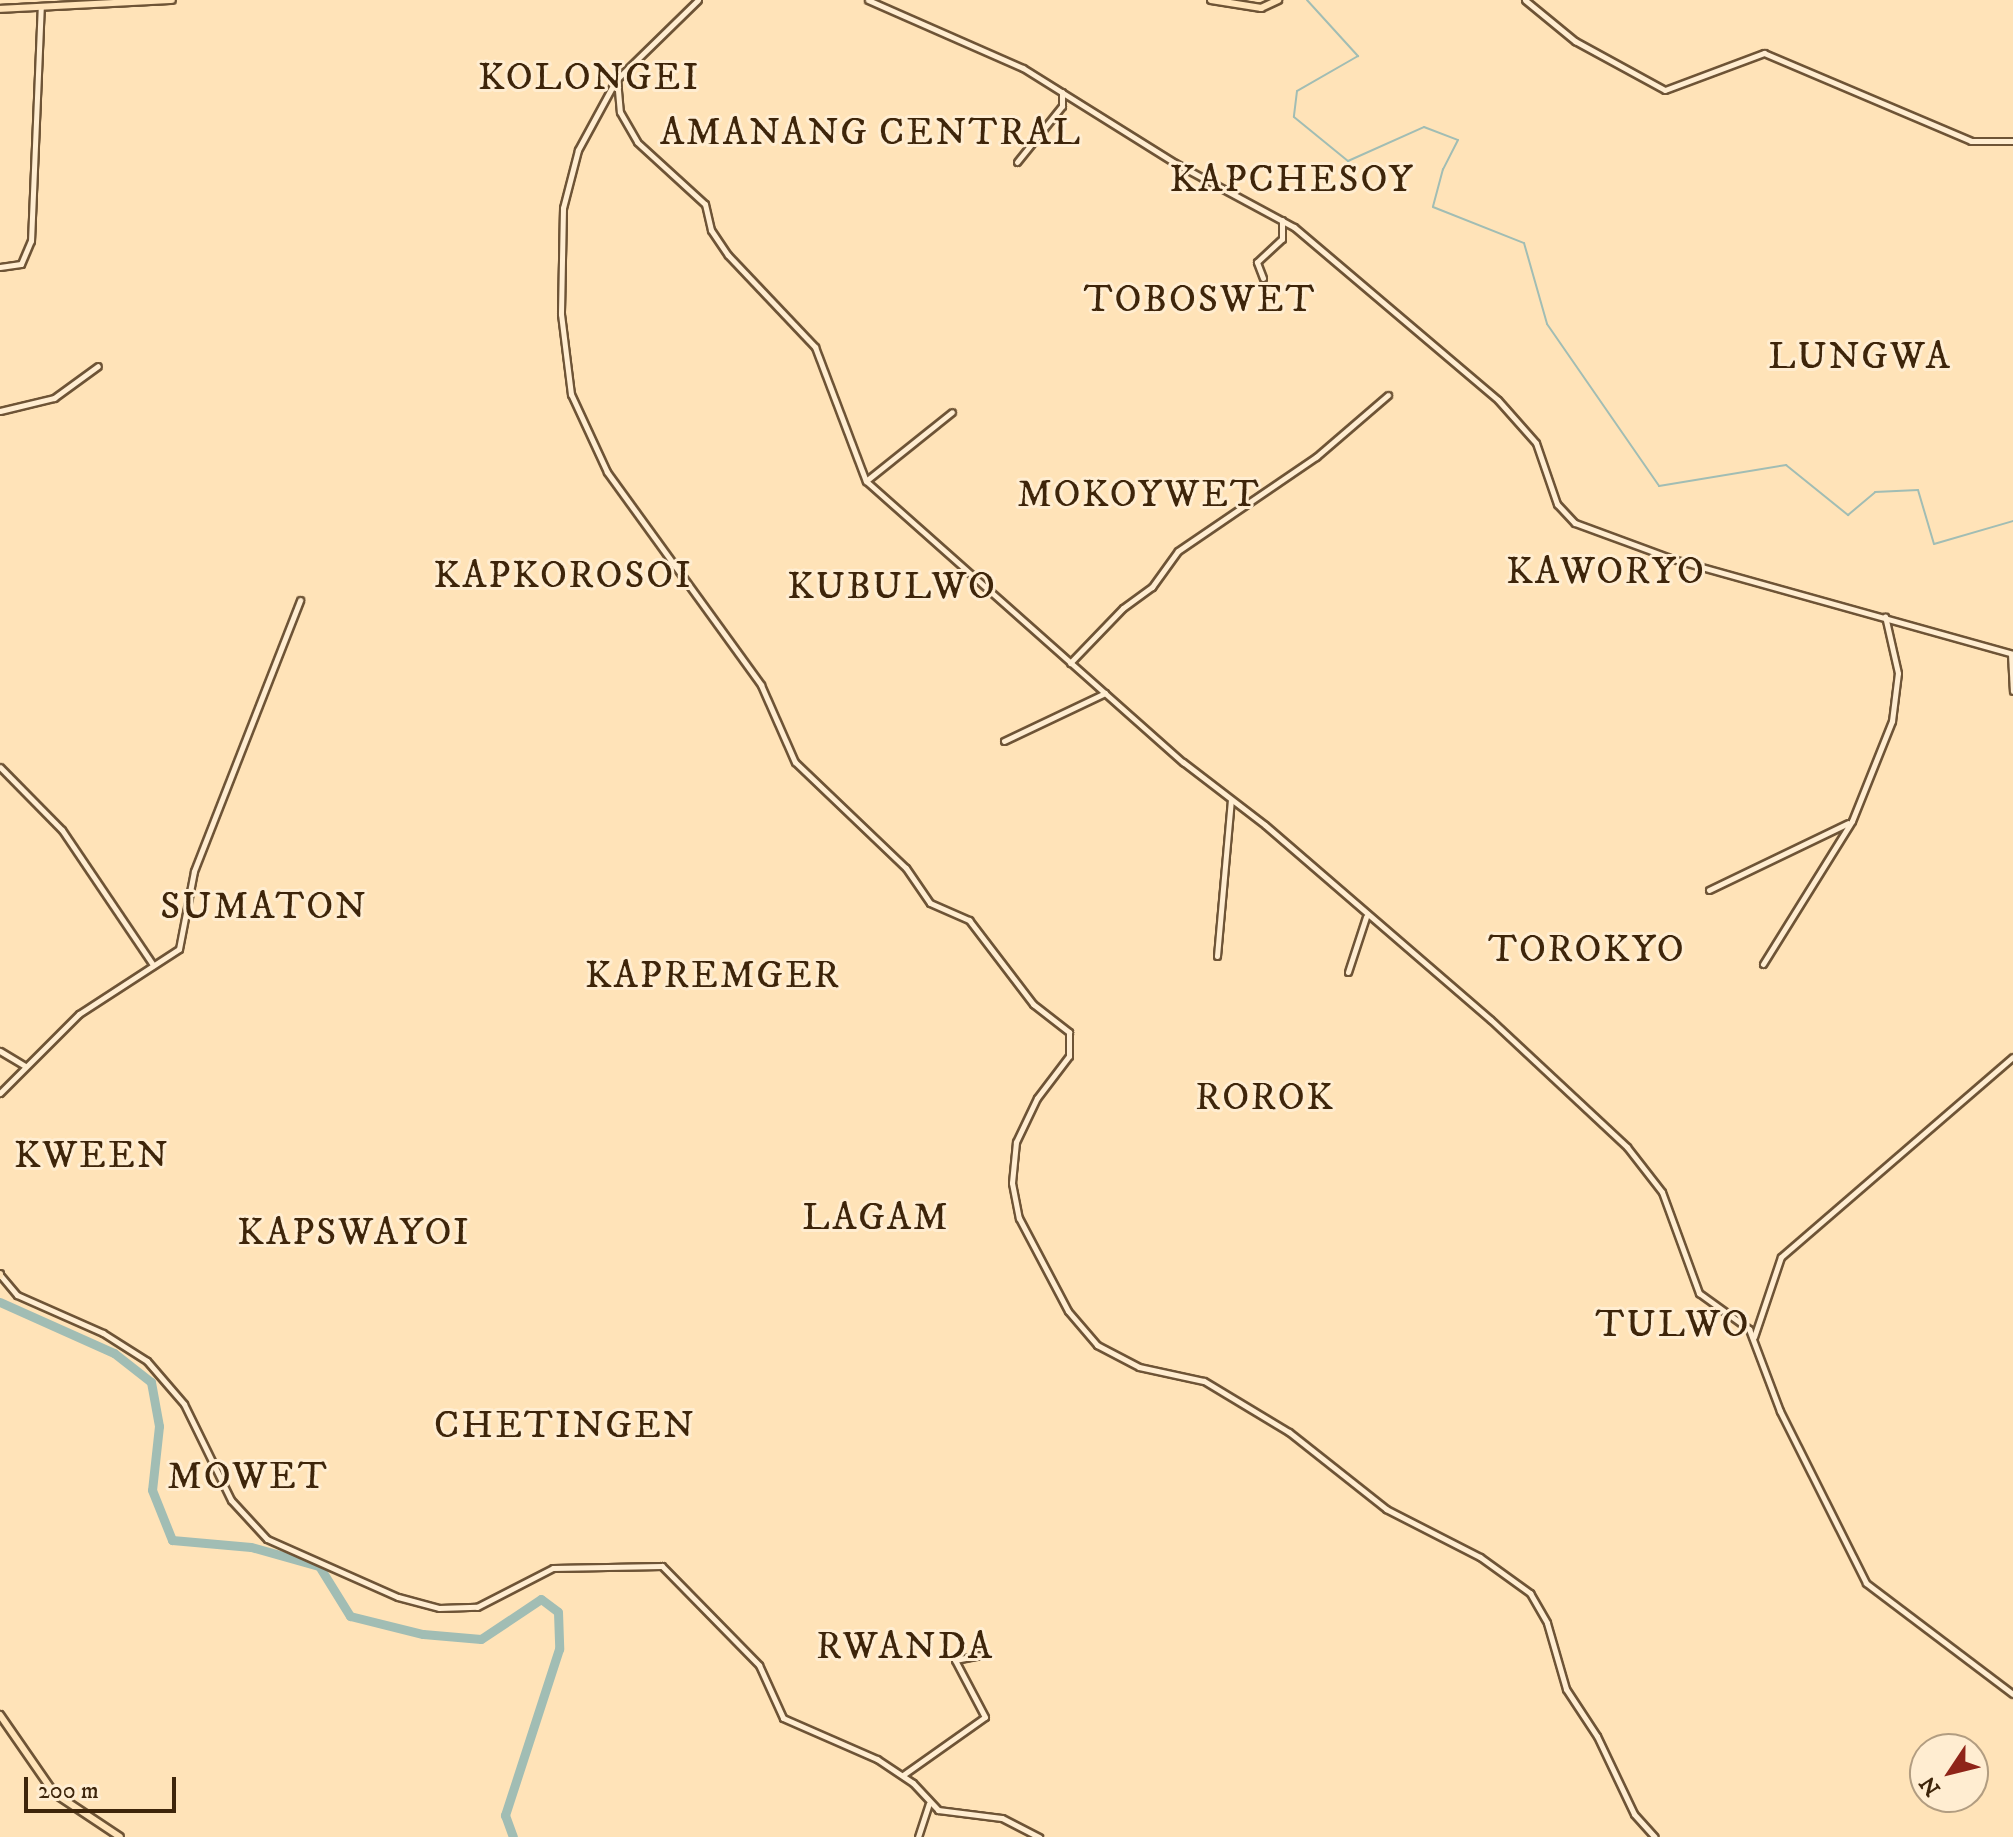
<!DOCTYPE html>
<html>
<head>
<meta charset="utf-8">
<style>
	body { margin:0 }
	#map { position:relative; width:2013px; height:1837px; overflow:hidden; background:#ffe3b8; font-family:"IM FELL DW Pica",serif }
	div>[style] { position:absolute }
	.stream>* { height:2px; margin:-1px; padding:0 1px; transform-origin:1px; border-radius:1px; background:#a1bdb4 }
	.river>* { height:9px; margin:-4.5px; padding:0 4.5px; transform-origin:4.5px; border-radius:4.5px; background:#a1bdb4 }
	.roads { filter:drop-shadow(2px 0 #6e5436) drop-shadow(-2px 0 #6e5436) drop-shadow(0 2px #6e5436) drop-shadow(0 -2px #6e5436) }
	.minor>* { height:5px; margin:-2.5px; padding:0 2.5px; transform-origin:2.5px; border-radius:2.5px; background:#ffedd1 }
	.major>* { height:6px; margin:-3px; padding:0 3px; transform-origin:3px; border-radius:3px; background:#ffe3b8 }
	span { translate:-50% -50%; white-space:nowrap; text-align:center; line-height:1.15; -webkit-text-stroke:6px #ffedd1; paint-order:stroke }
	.quarter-label { font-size:38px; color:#3e250a; letter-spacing:2px }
	.north { position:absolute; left:1909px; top:1733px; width:80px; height:80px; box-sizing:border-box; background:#ffedd1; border:2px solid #b29d81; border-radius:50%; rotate:235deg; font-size:22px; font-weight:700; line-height:32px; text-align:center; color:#3e250a }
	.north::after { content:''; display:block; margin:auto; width:28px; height:36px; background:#8f2418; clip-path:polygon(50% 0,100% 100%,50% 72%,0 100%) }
	.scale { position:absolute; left:24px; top:1777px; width:152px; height:36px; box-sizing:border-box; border:4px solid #3e250a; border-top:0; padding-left:10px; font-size:24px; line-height:28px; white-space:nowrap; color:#3e250a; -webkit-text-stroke:6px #ffedd1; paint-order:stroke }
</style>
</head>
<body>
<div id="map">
	<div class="stream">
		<div style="left:1307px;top:0;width:76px;rotate:47.7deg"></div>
		<div style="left:1358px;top:56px;width:70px;rotate:150.2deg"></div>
		<div style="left:1297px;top:91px;width:26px;rotate:97deg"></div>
		<div style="left:1294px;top:117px;width:70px;rotate:39.2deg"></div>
		<div style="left:1348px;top:161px;width:83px;rotate:-24.1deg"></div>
		<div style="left:1424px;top:127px;width:36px;rotate:21deg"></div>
		<div style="left:1458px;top:140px;width:33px;rotate:117deg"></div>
		<div style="left:1443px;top:169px;width:39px;rotate:105deg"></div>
		<div style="left:1433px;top:207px;width:98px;rotate:21.6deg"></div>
		<div style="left:1524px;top:243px;width:84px;rotate:74.1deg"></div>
		<div style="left:1547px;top:324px;width:197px;rotate:55.3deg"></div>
		<div style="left:1659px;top:486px;width:129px;rotate:-9.4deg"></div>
		<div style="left:1786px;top:465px;width:80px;rotate:38.9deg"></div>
		<div style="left:1848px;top:515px;width:35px;rotate:-40deg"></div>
		<div style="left:1875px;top:492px;width:43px;rotate:-2.7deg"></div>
		<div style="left:1918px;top:490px;width:56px;rotate:73.5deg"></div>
		<div style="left:1934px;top:544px;width:82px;rotate:-16.2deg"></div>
	</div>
	<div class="river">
		<div style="left:0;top:1302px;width:125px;rotate:24.1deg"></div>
		<div style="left:114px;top:1353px;width:47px;rotate:38.1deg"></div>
		<div style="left:151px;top:1382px;width:45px;rotate:79.7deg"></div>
		<div style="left:159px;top:1426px;width:64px;rotate:96.2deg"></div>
		<div style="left:152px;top:1490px;width:54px;rotate:68.2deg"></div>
		<div style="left:172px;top:1540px;width:79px;rotate:5.1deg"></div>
		<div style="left:251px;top:1547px;width:71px;rotate:15.6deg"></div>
		<div style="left:319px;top:1566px;width:59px;rotate:58.2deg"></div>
		<div style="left:350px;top:1616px;width:75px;rotate:13.9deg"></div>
		<div style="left:423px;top:1634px;width:58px;rotate:4.9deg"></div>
		<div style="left:481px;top:1639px;width:72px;rotate:-33.7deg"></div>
		<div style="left:541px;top:1599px;width:21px;rotate:37deg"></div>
		<div style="left:558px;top:1612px;width:37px;rotate:88deg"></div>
		<div style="left:559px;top:1649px;width:175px;rotate:108deg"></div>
		<div style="left:505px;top:1815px;width:23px;rotate:70deg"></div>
	</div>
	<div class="roads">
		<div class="minor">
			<div style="left:698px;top:0;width:113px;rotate:135.7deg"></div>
			<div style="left:617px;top:79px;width:33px;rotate:85deg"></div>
			<div style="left:620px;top:112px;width:34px;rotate:60deg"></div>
			<div style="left:637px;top:142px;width:92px;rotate:42.4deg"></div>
			<div style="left:705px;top:204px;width:27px;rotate:77deg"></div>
			<div style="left:711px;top:230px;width:30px;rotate:56deg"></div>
			<div style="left:728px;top:255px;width:127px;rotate:46.6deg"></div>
			<div style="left:815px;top:347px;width:143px;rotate:69.2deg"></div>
			<div style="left:866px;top:481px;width:424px;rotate:41.6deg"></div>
			<div style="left:1183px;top:762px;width:103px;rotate:37.5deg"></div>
			<div style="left:1265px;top:825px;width:298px;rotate:40.8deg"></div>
			<div style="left:1491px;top:1020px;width:186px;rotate:43deg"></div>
			<div style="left:1627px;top:1147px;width:57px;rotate:52.1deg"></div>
			<div style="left:1662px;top:1192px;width:108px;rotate:69.9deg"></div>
			<div style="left:1699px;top:1293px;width:62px;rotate:35.8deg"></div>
			<div style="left:1749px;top:1329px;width:88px;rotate:69.3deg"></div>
			<div style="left:1780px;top:1411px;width:192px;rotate:63.4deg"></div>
			<div style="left:1866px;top:1583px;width:184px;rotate:37.1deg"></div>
			<div style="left:868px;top:0;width:169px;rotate:23.7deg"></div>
			<div style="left:1023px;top:68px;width:179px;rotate:32deg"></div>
			<div style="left:1175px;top:163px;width:135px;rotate:28.3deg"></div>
			<div style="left:1294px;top:227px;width:267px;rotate:40.3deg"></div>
			<div style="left:1498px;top:400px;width:57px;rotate:48.5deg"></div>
			<div style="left:1536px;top:443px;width:65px;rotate:71deg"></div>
			<div style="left:1557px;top:504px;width:26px;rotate:47deg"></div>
			<div style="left:1575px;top:523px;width:104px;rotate:20.2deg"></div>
			<div style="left:1673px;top:559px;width:353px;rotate:15.6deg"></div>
			<div style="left:1525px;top:0;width:65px;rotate:39.4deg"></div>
			<div style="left:1575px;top:41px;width:102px;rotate:28.6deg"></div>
			<div style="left:1665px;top:90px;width:106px;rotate:-20.5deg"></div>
			<div style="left:1764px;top:53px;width:225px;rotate:23deg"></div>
			<div style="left:1971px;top:141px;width:42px"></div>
			<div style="left:616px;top:80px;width:80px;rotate:118.5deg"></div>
			<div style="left:578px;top:150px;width:60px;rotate:104.5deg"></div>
			<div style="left:563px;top:208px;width:106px;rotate:91.1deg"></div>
			<div style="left:561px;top:314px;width:81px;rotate:82.9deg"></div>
			<div style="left:571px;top:394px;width:86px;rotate:65.2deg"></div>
			<div style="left:607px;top:472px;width:263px;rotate:54.1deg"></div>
			<div style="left:761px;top:685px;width:84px;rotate:66.2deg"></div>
			<div style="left:795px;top:762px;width:153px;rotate:43.7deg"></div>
			<div style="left:906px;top:868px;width:42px;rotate:55.6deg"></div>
			<div style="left:930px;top:903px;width:43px;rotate:23.6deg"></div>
			<div style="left:969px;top:920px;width:106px;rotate:52.7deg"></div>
			<div style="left:1033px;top:1004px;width:46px;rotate:37.9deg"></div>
			<div style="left:1069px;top:1032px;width:24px;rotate:90deg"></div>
			<div style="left:1069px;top:1056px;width:53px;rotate:127.3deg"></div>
			<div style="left:1037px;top:1098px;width:49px;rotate:115.5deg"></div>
			<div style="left:1016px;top:1142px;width:41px;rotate:95.6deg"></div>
			<div style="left:1012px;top:1183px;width:36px;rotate:79deg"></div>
			<div style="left:1019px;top:1218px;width:105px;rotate:62.2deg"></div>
			<div style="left:1068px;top:1311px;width:45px;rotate:49.5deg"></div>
			<div style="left:1097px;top:1345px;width:47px;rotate:27.6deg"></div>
			<div style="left:1139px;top:1367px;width:66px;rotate:12.2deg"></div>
			<div style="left:1204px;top:1381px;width:99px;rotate:31deg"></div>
			<div style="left:1289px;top:1432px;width:124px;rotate:38.4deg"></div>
			<div style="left:1386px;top:1509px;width:106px;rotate:27.1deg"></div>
			<div style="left:1480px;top:1557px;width:62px;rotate:35.8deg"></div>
			<div style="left:1530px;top:1593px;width:34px;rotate:60deg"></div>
			<div style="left:1547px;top:1623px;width:69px;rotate:73.9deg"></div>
			<div style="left:1566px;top:1689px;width:56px;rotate:56.6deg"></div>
			<div style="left:1597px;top:1736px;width:86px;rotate:64.6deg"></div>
			<div style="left:1634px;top:1814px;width:31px;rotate:48deg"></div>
			<div style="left:1017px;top:162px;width:72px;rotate:-51.2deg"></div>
			<div style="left:1062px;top:106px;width:14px;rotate:-90deg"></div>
			<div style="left:0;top:267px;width:21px;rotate:-8deg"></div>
			<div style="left:21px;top:264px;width:25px;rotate:-67deg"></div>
			<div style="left:31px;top:241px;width:234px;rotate:-87.6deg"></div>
			<div style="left:1263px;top:278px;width:17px;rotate:-111deg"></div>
			<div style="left:1257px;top:262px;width:34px;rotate:-43deg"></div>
			<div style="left:1282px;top:239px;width:19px;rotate:-90deg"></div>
			<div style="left:0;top:411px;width:56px;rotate:-13.5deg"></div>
			<div style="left:54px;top:398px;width:54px;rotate:-36deg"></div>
			<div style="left:866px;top:481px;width:110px;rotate:-38.7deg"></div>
			<div style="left:2011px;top:654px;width:37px;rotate:87deg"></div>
			<div style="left:1070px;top:663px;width:76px;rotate:-46.1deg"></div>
			<div style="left:1123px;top:608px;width:36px;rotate:-36deg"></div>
			<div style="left:1152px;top:587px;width:44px;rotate:-54.2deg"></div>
			<div style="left:1178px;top:551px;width:167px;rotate:-34.3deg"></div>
			<div style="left:1316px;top:457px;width:95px;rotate:-40.7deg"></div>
			<div style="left:1004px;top:741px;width:112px;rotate:-25.4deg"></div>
			<div style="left:0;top:767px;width:88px;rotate:45.5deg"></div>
			<div style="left:62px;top:830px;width:163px;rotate:56deg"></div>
			<div style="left:1709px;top:890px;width:154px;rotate:-25.7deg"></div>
			<div style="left:1217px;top:956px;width:157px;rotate:-84.9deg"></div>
			<div style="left:1763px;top:964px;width:168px;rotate:-58.1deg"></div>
			<div style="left:1852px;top:821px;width:108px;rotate:-68.2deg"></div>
			<div style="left:1892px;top:721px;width:48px;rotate:-82.9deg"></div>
			<div style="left:1898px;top:673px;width:58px;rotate:-102.8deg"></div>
			<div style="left:1348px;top:972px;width:58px;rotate:-71.9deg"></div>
			<div style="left:0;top:1051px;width:29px;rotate:31deg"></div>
			<div style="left:0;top:1093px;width:112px;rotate:-45deg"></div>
			<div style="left:79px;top:1014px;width:119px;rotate:-33deg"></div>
			<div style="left:179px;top:949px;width:79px;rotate:-79.1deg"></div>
			<div style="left:194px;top:871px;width:291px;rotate:-68.6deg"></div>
			<div style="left:1px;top:1276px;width:25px;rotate:50deg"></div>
			<div style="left:17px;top:1295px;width:94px;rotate:23.8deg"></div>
			<div style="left:103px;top:1333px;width:52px;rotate:32.5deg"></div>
			<div style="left:147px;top:1361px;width:57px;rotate:49.3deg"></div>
			<div style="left:184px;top:1404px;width:107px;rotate:63.9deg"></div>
			<div style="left:231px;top:1500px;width:53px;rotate:47.3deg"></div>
			<div style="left:267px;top:1539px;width:143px;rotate:23.9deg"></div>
			<div style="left:398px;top:1597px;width:42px;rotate:15deg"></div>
			<div style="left:439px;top:1608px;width:38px;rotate:-2deg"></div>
			<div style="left:477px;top:1607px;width:85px;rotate:-27.2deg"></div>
			<div style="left:553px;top:1568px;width:109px;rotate:-1.1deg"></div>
			<div style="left:662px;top:1566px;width:139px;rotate:45.6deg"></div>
			<div style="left:759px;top:1665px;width:58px;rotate:65.6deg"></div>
			<div style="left:783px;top:1718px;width:103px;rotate:23.6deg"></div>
			<div style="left:877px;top:1759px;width:43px;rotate:33.7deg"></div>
			<div style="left:913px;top:1783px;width:37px;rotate:47deg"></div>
			<div style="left:938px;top:1810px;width:64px;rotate:7.1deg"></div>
			<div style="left:1002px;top:1818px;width:42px;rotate:27.2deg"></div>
			<div style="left:1754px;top:1337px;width:84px;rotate:-71.4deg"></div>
			<div style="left:1781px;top:1257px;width:306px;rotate:-40.8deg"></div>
			<div style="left:903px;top:1775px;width:100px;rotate:-35.3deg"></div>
			<div style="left:985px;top:1717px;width:64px;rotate:-117.8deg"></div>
			<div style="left:955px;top:1660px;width:25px;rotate:-11deg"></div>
			<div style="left:918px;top:1837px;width:35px;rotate:-72deg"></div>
		</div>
		<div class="major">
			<div style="left:1211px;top:0;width:51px;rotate:9.1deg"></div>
			<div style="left:1261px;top:8px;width:19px;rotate:-25deg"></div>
			<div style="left:0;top:9px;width:172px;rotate:-3deg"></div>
			<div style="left:0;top:1274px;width:2px;rotate:90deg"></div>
			<div style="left:0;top:1715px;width:95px;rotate:55.3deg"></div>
			<div style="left:54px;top:1793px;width:79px;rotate:33.7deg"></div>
		</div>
	</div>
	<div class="quarter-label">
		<span style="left:589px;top:79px">KOLONGEI</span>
		<span style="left:871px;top:134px">AMANANG CENTRAL</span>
		<span style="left:1292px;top:181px">KAPCHESOY</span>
		<span style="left:1200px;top:301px">TOBOSWET</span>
		<span style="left:1860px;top:358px">LUNGWA</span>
		<span style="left:1139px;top:496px">MOKOYWET</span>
		<span style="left:1606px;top:573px">KAWORYO</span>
		<span style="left:563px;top:577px">KAPKOROSOI</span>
		<span style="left:892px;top:588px">KUBULWO</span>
		<span style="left:264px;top:908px">SUMATON</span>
		<span style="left:1587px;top:951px">TOROKYO</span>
		<span style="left:713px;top:977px">KAPREMGER</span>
		<span style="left:1265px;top:1099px">ROROK</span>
		<span style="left:92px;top:1157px">KWEEN</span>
		<span style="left:876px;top:1219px">LAGAM</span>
		<span style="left:354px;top:1234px">KAPSWAYOI</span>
		<span style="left:1673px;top:1326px">TULWO</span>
		<span style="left:565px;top:1427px">CHETINGEN</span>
		<span style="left:248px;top:1478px">MOWET</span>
		<span style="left:905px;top:1648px">RWANDA</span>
	</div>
	<div class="north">N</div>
	<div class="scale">200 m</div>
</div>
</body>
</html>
